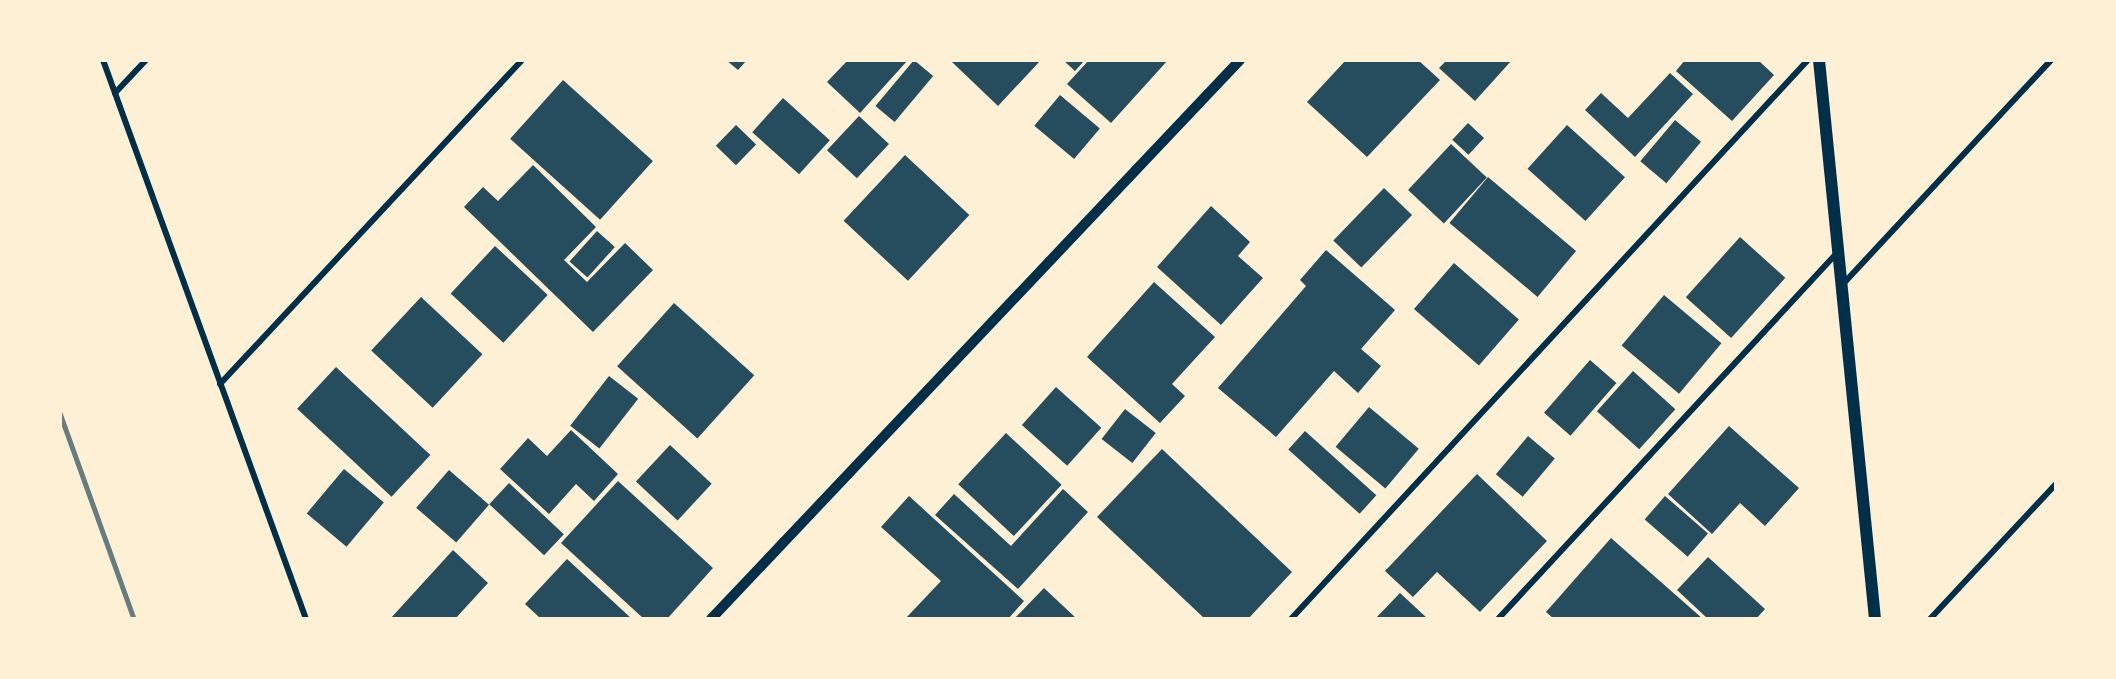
<!DOCTYPE html>
<html>
<head>
<meta charset="utf-8">
<style>
	body { margin:0 }
	#map { position:relative; width:2116px; height:679px; overflow:hidden; background:#fdf0d5; font-family:Mulish,sans-serif }
	div>[style] { position:absolute }
	.building>* { inset:0; background:#264d5e; transform-origin:0 0 }
	.minor>* { height:6px; margin:-3px; padding:0 3px; transform-origin:3px; border-radius:3px; background:#003049 }
	.tertiary>* { height:10px; margin:-5px; padding:0 5px; transform-origin:5px; border-radius:5px; background:#003049 }
	.secondary>* { height:12px; margin:-6px; padding:0 6px; transform-origin:6px; border-radius:6px; background:#003049 }
	.rail>* { height:4.5px; margin:-2.25px; padding:0 2.25px; transform-origin:2.25px; border-radius:2.25px; background:#657d81 }
	span { translate:-50% -50%; white-space:nowrap; text-align:center; line-height:1.15; -webkit-text-stroke:4.5px #fdf0d5; paint-order:stroke }
	.frame { position:absolute; inset:0; border:62px solid #fdf0d5; pointer-events:none }
</style>
</head>
<body>
<div id="map">
	<div class="building">
		<div style="clip-path:polygon(726px 60px,747px 60px,738px 70px)"></div>
		<div style="clip-path:polygon(848px 60px,908px 60px,860px 113px,827px 82px)"></div>
		<div style="left:914px;top:60px;width:25px;height:60px;rotate:40deg"></div>
		<div style="clip-path:polygon(954px 60px,1041px 60px,998px 106px,952px 62px)"></div>
		<div style="clip-path:polygon(1063px 60px,1085px 60px,1075px 71px)"></div>
		<div style="clip-path:polygon(1089px 60px,1168px 60px,1111px 123px,1067px 84px)"></div>
		<div style="clip-path:polygon(1346px 60px,1418px 60px,1440px 80px,1367px 157px,1307px 102px)"></div>
		<div style="clip-path:polygon(1447px 60px,1512px 60px,1475px 101px,1439px 68px)"></div>
		<div style="clip-path:polygon(1685px 60px,1758px 60px,1774px 75px,1732px 121px,1676px 71px)"></div>
		<div style="clip-path:polygon(1670px 73px,1693px 94px,1635px 157px,1585px 110px,1601px 93px,1628px 118px)"></div>
		<div style="left:563px;top:80px;width:121px;height:79px;rotate:42deg"></div>
		<div style="left:1060px;top:95px;width:52px;height:40px;rotate:40deg"></div>
		<div style="left:783px;top:98px;width:63px;height:46px;rotate:42deg"></div>
		<div style="left:859px;top:116px;width:41px;height:47px;rotate:43deg"></div>
		<div style="left:1675px;top:120px;width:34px;height:54px;rotate:40deg"></div>
		<div style="left:1468px;top:123px;width:22px;height:23px;rotate:43deg"></div>
		<div style="left:736px;top:125px;width:28px;height:29px;rotate:44deg"></div>
		<div style="left:1567px;top:125px;width:78px;height:59px;rotate:42deg"></div>
		<div style="left:1451px;top:144px;width:49px;height:63px;rotate:43deg"></div>
		<div style="left:905px;top:155px;width:88px;height:90px;rotate:43deg"></div>
		<div style="clip-path:polygon(533px 165px,596px 227px,564px 260px,587px 282px,625px 243px,653px 270px,593px 332px,464px 207px,483px 187px,498px 201px)"></div>
		<div style="left:1488px;top:177px;width:115px;height:60px;rotate:40deg"></div>
		<div style="left:1384px;top:188px;width:39px;height:73px;rotate:44deg"></div>
		<div style="clip-path:polygon(1211px 206px,1250px 242px,1238px 256px,1263px 278px,1221px 325px,1157px 267px)"></div>
		<div style="left:597px;top:231px;width:24px;height:41px;rotate:42deg"></div>
		<div style="left:1740px;top:237px;width:61px;height:81px;rotate:42deg"></div>
		<div style="left:495px;top:246px;width:72px;height:65px;rotate:43deg"></div>
		<div style="clip-path:polygon(1326px 250px,1395px 310px,1361px 349px,1381px 366px,1358px 393px,1334px 371px,1276px 437px,1218px 388px,1306px 286px,1300px 280px)"></div>
		<div style="left:1454px;top:263px;width:86px;height:61px;rotate:41deg"></div>
		<div style="clip-path:polygon(1154px 282px,1215px 337px,1172px 384px,1185px 396px,1160px 423px,1087px 357px)"></div>
		<div style="left:1664px;top:295px;width:75px;height:66px;rotate:40deg"></div>
		<div style="left:421px;top:297px;width:84px;height:73px;rotate:43deg"></div>
		<div style="left:674px;top:303px;width:108px;height:85px;rotate:42deg"></div>
		<div style="left:1590px;top:360px;width:35px;height:70px;rotate:41deg"></div>
		<div style="left:336px;top:367px;width:129px;height:57px;rotate:43deg"></div>
		<div style="left:1633px;top:371px;width:57px;height:54px;rotate:42deg"></div>
		<div style="left:609px;top:376px;width:37px;height:63px;rotate:38deg"></div>
		<div style="left:1056px;top:387px;width:61px;height:51px;rotate:42deg"></div>
		<div style="left:1369px;top:407px;width:65px;height:52px;rotate:40deg"></div>
		<div style="left:1125px;top:409px;width:39px;height:38px;rotate:38deg"></div>
		<div style="clip-path:polygon(1729px 426px,1799px 488px,1765px 526px,1740px 503px,1712px 534px,1668px 494px)"></div>
		<div style="clip-path:polygon(571px 430px,618px 474px,594px 501px,576px 484px,549px 514px,500px 469px,528px 438px,547px 456px)"></div>
		<div style="left:1305px;top:431px;width:96px;height:25px;rotate:42deg"></div>
		<div style="left:1006px;top:433px;width:76px;height:70px;rotate:43deg"></div>
		<div style="left:1528px;top:436px;width:35px;height:50px;rotate:40deg"></div>
		<div style="left:670px;top:445px;width:57px;height:50px;rotate:43deg"></div>
		<div style="clip-path:polygon(1162px 449px,1292px 572px,1248px 619px,1205px 619px,1097px 517px)"></div>
		<div style="left:344px;top:469px;width:52px;height:58px;rotate:40deg"></div>
		<div style="left:449px;top:470px;width:53px;height:50px;rotate:41deg"></div>
		<div style="clip-path:polygon(1477px 474px,1547px 541px,1480px 612px,1437px 572px,1413px 597px,1385px 571px)"></div>
		<div style="clip-path:polygon(618px 481px,713px 568px,667px 619px,644px 619px,561px 543px)"></div>
		<div style="left:509px;top:483px;width:75px;height:29px;rotate:43deg"></div>
		<div style="clip-path:polygon(1063px 489px,1088px 512px,1018px 589px,935px 515px,954px 494px,1011px 546px)"></div>
		<div style="clip-path:polygon(909px 496px,1024px 601px,1008px 619px,905px 619px,941px 581px,881px 527px)"></div>
		<div style="left:1665px;top:496px;width:57px;height:31px;rotate:41deg"></div>
		<div style="clip-path:polygon(1611px 538px,1703px 619px,1554px 619px,1546px 612px)"></div>
		<div style="clip-path:polygon(453px 550px,488px 583px,455px 619px,390px 619px)"></div>
		<div style="clip-path:polygon(1708px 557px,1765px 609px,1756px 619px,1708px 619px,1677px 590px)"></div>
		<div style="clip-path:polygon(567px 559px,632px 619px,541px 619px,525px 604px)"></div>
		<div style="clip-path:polygon(1044px 588px,1077px 619px,1014px 619px)"></div>
		<div style="clip-path:polygon(1400px 593px,1428px 619px,1375px 619px)"></div>
	</div>
	<div class="minor">
		<div style="left:103px;top:60px;width:595px;rotate:70.04deg"></div>
		<div style="left:115px;top:93px;width:45px;rotate:-46.8deg"></div>
		<div style="left:1843px;top:284px;width:306px;rotate:-47.1deg"></div>
		<div style="left:220px;top:384px;width:443px;rotate:-47deg"></div>
		<div style="left:1291px;top:619px;width:761px;rotate:-47.24deg"></div>
		<div style="left:1498px;top:619px;width:497px;rotate:-47.2deg"></div>
		<div style="left:1930px;top:619px;width:185px;rotate:-47deg"></div>
	</div>
	<div class="tertiary">
		<div style="left:711px;top:619px;width:770px;rotate:-46.58deg"></div>
	</div>
	<div class="secondary">
		<div style="left:1819px;top:60px;width:562px;rotate:84.28deg"></div>
	</div>
	<div class="rail">
		<div style="left:60px;top:413px;width:219px;rotate:70.2deg"></div>
	</div>
	<div class="frame"></div>
</div>
</body>
</html>
